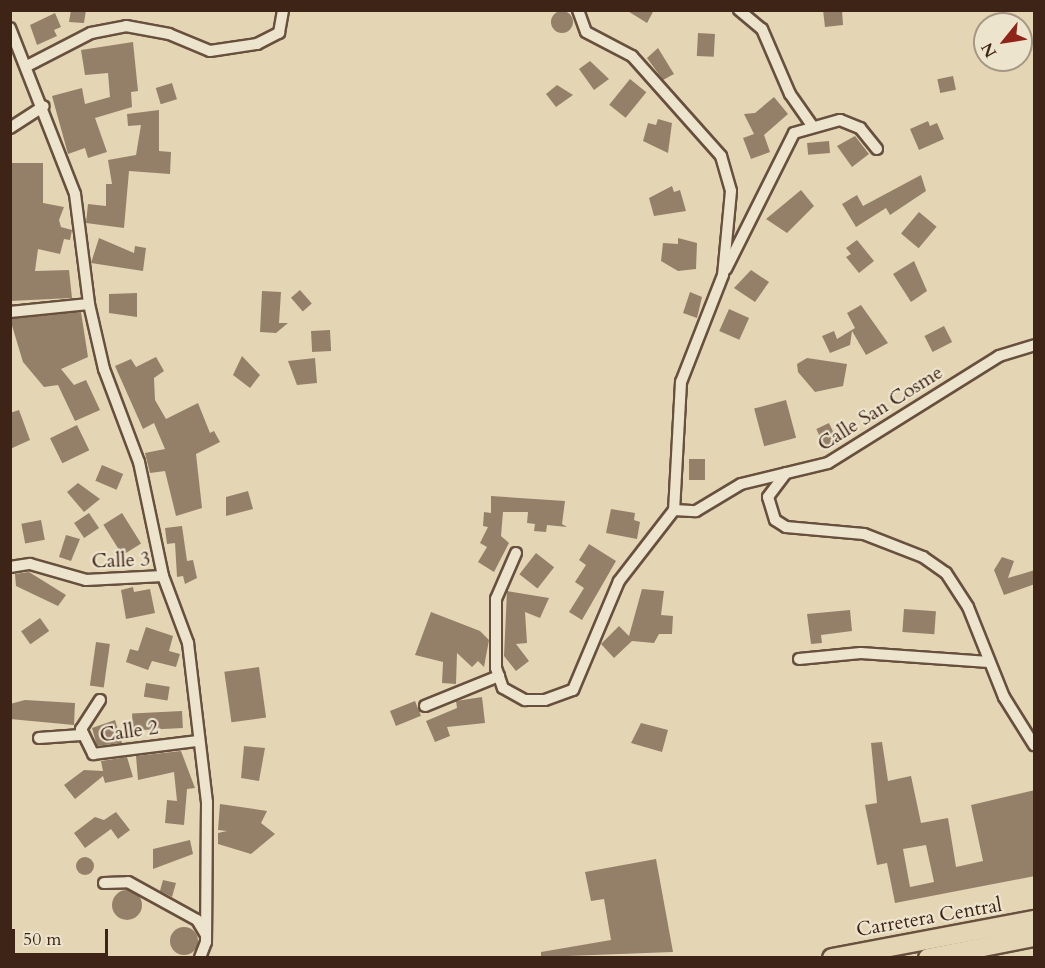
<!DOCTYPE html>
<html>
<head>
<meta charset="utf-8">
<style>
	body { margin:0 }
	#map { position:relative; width:1045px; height:968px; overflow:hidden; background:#e4d5b4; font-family:Cardo,serif }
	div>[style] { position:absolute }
	.building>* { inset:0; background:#948069; transform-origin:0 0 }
	.round { border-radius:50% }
	.roads { filter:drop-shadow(2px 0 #68503e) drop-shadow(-2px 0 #68503e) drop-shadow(0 2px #68503e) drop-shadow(0 -2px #68503e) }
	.minor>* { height:10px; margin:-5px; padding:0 5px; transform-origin:5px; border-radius:5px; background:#ede4ce }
	.trunk>* { height:18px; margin:-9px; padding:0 9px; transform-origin:9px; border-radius:9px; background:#e4d5b4 }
	span { translate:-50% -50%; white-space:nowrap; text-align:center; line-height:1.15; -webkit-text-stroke:4.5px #ede4ce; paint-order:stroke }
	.street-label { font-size:20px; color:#3e2317 }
	.frame { position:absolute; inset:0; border:12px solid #3e2317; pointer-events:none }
	.north { position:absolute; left:973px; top:12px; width:60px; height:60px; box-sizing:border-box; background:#ede4ce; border:2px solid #a79785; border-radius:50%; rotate:240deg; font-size:16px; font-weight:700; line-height:24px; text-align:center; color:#3e2317 }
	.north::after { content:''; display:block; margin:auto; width:21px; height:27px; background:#8f2418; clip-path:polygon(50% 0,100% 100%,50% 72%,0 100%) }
	.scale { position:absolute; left:12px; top:929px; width:96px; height:27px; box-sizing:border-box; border:3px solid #3e2317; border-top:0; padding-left:8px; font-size:18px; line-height:21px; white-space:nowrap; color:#3e2317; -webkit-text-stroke:4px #ede4ce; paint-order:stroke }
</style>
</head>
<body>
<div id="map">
	<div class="building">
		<div style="clip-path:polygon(71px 10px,86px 10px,84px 23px,69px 22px)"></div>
		<div style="clip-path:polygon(626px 10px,654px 10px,647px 23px)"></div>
		<div style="clip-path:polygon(823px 10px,842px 10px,843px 25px,825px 27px)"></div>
		<div class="round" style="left:551px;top:11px;width:22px;height:22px"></div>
		<div style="clip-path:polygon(55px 13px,61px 27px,54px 30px,57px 36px,37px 45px,30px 25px)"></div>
		<div style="left:698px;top:33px;width:17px;height:23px;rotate:3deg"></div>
		<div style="clip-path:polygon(133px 42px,138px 91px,131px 92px,132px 107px,95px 118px,107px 152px,88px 158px,85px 148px,68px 154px,52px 96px,82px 88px,85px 104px,110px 97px,108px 73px,85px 75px,81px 50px)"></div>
		<div style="clip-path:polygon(658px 48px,674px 74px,663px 80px,647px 58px)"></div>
		<div style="clip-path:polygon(590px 61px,609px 79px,594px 90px,579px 69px)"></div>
		<div style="left:953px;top:76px;width:14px;height:16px;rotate:78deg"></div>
		<div style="left:630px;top:79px;width:21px;height:33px;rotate:39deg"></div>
		<div style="left:172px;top:83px;width:17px;height:17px;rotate:73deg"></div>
		<div style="clip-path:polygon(557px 85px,573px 95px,556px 107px,546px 94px)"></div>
		<div style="clip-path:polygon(774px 97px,788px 114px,764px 135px,770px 152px,751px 159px,743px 138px,754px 134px,744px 114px,755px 113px)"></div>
		<div style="clip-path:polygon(159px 110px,159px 151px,171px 152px,170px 174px,129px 171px,124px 228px,86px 223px,88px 204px,106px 206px,106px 184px,112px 184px,108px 160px,136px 155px,141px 125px,128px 126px,127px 114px)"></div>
		<div style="clip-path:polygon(658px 119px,672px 123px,668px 153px,643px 141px,648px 123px,656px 125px)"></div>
		<div style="clip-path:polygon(928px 121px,930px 126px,937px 123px,944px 139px,919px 150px,910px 129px)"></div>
		<div style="clip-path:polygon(855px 136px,869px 154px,852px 167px,837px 146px)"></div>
		<div style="left:829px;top:141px;width:12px;height:22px;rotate:85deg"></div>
		<div style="clip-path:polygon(10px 163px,43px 163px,43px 203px,64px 207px,59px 220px,61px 227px,72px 230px,70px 240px,64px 239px,60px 254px,38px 249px,35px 271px,69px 270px,72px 298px,10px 301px)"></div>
		<div style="clip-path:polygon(921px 175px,926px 191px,890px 215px,886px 208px,856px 227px,842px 204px,857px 195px,863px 206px)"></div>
		<div style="clip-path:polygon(672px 186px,674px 192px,680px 190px,686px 211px,654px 216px,649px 198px)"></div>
		<div style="clip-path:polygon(801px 190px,814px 206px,787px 233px,766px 219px)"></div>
		<div style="left:919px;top:212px;width:23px;height:28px;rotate:40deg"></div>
		<div style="clip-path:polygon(99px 238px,134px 253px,135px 246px,146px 248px,143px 271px,91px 263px)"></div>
		<div style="clip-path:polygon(678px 238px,697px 243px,696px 269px,678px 271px,661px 261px,663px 243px,678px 244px)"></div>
		<div style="clip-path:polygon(857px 240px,874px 261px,859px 273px,846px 257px,851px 254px,846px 248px)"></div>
		<div style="clip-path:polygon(914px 261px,927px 291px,911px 302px,893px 274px)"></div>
		<div style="clip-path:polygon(751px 270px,769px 282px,755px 302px,734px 288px)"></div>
		<div style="left:300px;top:290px;width:18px;height:12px;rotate:49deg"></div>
		<div style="clip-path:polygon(262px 291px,281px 292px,279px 323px,288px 323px,276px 333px,260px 332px)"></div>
		<div style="clip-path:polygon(690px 292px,702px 297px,697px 318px,683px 313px)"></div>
		<div style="clip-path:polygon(137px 293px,137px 317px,109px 313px,109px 294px)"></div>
		<div style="clip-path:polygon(861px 305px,888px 343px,866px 355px,852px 331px,850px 345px,830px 353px,822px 336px,834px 331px,837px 339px,855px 328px,847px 313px)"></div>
		<div style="left:729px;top:309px;width:22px;height:24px;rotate:24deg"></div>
		<div style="clip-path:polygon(81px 312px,88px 357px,61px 369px,74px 385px,86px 380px,100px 410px,75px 421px,58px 385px,44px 387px,23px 362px,10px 319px)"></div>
		<div style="left:944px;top:326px;width:18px;height:22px;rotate:63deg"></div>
		<div style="left:330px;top:330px;width:21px;height:19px;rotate:87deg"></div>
		<div style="clip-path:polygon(242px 356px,260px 375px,250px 388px,233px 375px)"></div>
		<div style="clip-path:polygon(156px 357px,164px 371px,154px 378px,155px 400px,166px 419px,198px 403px,210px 433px,214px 431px,220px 442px,196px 454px,202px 508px,176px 516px,165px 471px,150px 473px,145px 453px,165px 449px,154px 423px,143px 429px,115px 366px,131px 359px,136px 367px)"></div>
		<div style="clip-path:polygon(315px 358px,317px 383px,297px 385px,288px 361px)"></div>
		<div style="clip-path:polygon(807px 358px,847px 364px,843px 386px,815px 392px,798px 372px,797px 364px)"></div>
		<div style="left:786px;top:400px;width:39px;height:33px;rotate:75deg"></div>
		<div style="clip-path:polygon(19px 410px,30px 440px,10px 449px,10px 413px)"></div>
		<div style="left:829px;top:423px;width:23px;height:14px;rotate:65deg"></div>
		<div style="left:77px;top:425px;width:28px;height:30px;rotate:64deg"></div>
		<div style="left:689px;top:459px;width:16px;height:21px"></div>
		<div style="left:102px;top:465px;width:23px;height:17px;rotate:23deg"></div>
		<div style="clip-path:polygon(78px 483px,100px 499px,84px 512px,67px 492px)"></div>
		<div style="clip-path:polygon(248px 491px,253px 509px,226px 516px,226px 497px)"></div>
		<div style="clip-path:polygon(491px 496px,565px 501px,562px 524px,567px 527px,547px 525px,546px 532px,534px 531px,535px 524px,527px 523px,528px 512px,503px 512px,501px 536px,509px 543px,494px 572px,478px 562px,487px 547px,480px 543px,488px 527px,483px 526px,484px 512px,491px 513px)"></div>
		<div style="clip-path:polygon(611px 509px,635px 513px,634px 520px,640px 522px,637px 539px,606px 533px)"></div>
		<div style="left:89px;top:513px;width:18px;height:18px;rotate:56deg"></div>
		<div style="left:122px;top:513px;width:36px;height:22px;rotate:58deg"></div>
		<div style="left:41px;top:520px;width:20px;height:20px;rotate:79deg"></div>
		<div style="clip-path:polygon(182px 526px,187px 561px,193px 560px,197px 578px,185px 584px,183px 576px,177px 577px,175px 543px,167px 544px,165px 528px)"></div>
		<div style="clip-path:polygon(66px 535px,80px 539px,71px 561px,59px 557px)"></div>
		<div style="clip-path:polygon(589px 544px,616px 561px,582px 620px,569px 612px,584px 588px,575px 582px,586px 565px,579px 560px)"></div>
		<div style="left:536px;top:553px;width:23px;height:27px;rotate:38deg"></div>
		<div style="clip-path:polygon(1002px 557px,1014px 561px,1008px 578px,1035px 570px,1035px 584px,1004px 595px,994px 570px)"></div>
		<div style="clip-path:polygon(29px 572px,66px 595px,58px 606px,16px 586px,15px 574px)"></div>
		<div style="clip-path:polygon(133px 587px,134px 592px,150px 589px,155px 613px,126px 619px,121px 590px)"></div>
		<div style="clip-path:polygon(642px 589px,664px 591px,661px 615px,673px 616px,672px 634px,659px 634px,654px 643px,632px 641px,614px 658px,601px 644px,619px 626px,629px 636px)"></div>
		<div style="clip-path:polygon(507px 591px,549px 598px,540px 618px,525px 612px,527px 643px,516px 644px,529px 661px,516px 671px,504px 656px)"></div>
		<div style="left:904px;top:609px;width:32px;height:23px;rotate:4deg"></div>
		<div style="clip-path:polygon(850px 610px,852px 631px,821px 635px,822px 643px,811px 644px,807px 614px)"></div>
		<div style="clip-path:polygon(431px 612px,480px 631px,489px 640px,484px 667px,478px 661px,472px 667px,457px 653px,456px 684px,442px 683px,443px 662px,415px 655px)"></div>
		<div style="left:40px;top:618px;width:16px;height:23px;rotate:55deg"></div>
		<div style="clip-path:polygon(146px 627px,173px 636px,169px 651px,180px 654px,176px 667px,152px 661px,148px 670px,126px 662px,130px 649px,138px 651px)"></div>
		<div style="left:96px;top:642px;width:14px;height:44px;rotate:8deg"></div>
		<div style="left:259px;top:667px;width:51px;height:35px;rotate:82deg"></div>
		<div style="left:146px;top:683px;width:24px;height:14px;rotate:9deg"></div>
		<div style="clip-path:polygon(482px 697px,485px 723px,447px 727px,450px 736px,435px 742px,426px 721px,457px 708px,456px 701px)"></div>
		<div style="clip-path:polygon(25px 700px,75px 703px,74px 725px,10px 719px,10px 704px)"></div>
		<div style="left:415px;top:701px;width:16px;height:27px;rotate:68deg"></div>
		<div style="left:182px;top:711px;width:17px;height:50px;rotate:87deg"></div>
		<div style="clip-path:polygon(115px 720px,122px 743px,97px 746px,92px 728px)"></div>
		<div style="clip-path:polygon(641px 723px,668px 730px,662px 752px,631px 743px)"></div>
		<div style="clip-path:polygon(evenodd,882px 742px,888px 781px,911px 776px,921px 823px,948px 818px,956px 867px,983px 861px,971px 805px,1035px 790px,1035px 876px,895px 903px,887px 863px,877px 865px,865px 805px,877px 803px,871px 743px,882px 742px,926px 845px,934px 882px,910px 887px,903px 849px,926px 845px)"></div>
		<div style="clip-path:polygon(244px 746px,265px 748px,259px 781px,241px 778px)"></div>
		<div style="clip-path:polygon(181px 751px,195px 788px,187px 789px,184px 825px,165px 823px,167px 800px,177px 801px,174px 772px,138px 780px,136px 756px)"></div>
		<div style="clip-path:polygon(127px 757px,133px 777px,105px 783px,103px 776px,75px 799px,64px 785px,84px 770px,103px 771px,101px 761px)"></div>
		<div style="clip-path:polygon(220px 804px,267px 811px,261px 823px,275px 834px,251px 854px,218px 844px,218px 833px,227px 831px,218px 830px)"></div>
		<div style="clip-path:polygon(116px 812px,130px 830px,118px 839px,111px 829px,85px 848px,74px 833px,95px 817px,104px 820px)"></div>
		<div style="clip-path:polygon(190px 840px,193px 854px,153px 869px,153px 849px)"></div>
		<div class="round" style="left:76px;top:857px;width:18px;height:18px"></div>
		<div style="clip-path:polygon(656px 859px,673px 952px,541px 957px,541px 952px,611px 940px,604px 899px,591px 901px,585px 872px)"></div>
		<div style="clip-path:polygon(163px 880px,176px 883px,172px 897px,160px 891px)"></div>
		<div class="round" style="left:112px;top:890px;width:30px;height:30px"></div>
		<div class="round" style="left:170px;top:927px;width:28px;height:28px"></div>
	</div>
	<div class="roads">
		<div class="minor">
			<div style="left:578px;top:10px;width:23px;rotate:70deg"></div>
			<div style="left:586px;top:32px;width:52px;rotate:27.6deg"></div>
			<div style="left:632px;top:56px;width:134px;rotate:48.3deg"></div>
			<div style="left:721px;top:156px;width:36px;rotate:74deg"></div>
			<div style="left:731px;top:191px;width:84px;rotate:95.4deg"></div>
			<div style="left:723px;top:275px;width:115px;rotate:111.4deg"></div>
			<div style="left:681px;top:382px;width:128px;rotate:93.1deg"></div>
			<div style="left:739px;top:10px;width:30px;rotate:40deg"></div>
			<div style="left:762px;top:29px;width:71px;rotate:66.7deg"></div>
			<div style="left:790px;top:94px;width:38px;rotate:55deg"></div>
			<div style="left:10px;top:28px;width:178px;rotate:68.6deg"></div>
			<div style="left:75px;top:194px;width:111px;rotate:82.7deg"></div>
			<div style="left:89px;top:304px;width:67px;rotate:77deg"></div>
			<div style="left:104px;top:369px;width:99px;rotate:69.4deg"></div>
			<div style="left:139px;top:462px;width:116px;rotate:78.1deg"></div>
			<div style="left:163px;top:576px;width:72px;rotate:69.5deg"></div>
			<div style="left:188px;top:643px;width:160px;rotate:83.2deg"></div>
			<div style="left:207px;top:802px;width:140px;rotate:90.4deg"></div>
			<div style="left:206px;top:942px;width:17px;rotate:111deg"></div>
			<div style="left:27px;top:66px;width:72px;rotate:-27.3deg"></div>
			<div style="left:91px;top:33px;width:36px;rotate:-11deg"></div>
			<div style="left:126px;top:26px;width:44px;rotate:10.5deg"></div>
			<div style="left:169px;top:34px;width:44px;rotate:22.5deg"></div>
			<div style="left:210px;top:51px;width:48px;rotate:-8.5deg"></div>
			<div style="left:257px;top:44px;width:25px;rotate:-27deg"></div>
			<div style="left:279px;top:33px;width:23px;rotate:-80deg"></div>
			<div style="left:10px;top:128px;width:40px;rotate:-32.9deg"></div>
			<div style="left:726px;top:269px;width:152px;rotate:-63.4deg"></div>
			<div style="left:794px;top:133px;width:48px;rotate:-15.8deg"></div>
			<div style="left:840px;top:120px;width:22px;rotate:22deg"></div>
			<div style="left:860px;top:128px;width:27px;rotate:51deg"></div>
			<div style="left:10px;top:312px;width:79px;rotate:-5.8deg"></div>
			<div style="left:786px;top:473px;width:30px;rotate:127deg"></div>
			<div style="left:768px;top:497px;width:24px;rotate:73deg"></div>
			<div style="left:775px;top:520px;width:13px;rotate:32deg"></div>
			<div style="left:786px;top:527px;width:78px;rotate:5.1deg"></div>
			<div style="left:864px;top:534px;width:63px;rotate:21.3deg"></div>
			<div style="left:923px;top:557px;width:28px;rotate:35deg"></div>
			<div style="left:946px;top:573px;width:40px;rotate:57.1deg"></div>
			<div style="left:968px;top:607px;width:97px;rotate:68.2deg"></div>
			<div style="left:1004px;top:697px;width:57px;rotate:58deg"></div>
			<div style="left:674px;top:510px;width:22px;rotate:3deg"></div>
			<div style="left:696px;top:511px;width:52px;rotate:-31deg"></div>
			<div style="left:741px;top:484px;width:89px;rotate:-13.6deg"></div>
			<div style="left:828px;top:463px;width:202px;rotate:-32deg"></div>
			<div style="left:999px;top:356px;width:37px;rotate:-17deg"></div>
			<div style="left:516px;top:553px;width:50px;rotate:113.5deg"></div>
			<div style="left:496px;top:599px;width:69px;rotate:90deg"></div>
			<div style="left:496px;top:668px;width:21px;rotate:71deg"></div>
			<div style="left:503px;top:688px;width:25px;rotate:29deg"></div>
			<div style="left:525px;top:700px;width:20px"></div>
			<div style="left:545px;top:700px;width:30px;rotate:-20deg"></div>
			<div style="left:573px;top:690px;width:118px;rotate:-67.1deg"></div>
			<div style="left:619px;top:581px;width:90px;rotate:-52.2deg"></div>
			<div style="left:10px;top:567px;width:20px;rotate:-9deg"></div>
			<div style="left:30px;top:564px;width:58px;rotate:15.9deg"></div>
			<div style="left:86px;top:580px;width:77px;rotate:-3deg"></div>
			<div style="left:799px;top:659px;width:62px;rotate:-5.5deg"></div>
			<div style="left:861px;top:653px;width:128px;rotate:4deg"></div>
			<div style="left:100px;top:700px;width:35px;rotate:123deg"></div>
			<div style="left:81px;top:729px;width:28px;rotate:64deg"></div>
			<div style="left:93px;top:754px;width:106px;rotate:-7.1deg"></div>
			<div style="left:425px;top:706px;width:80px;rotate:-22.1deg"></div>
			<div style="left:39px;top:738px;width:42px;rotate:-4.1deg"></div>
			<div style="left:104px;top:883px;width:24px;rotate:-2deg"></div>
			<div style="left:128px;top:882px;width:79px;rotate:28.8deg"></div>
			<div style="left:197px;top:920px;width:17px;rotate:59deg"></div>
		</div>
		<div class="trunk">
			<div style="left:832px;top:958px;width:206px;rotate:-10.7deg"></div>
			<div style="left:928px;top:958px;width:108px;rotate:-11.2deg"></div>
		</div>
	</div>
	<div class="street-label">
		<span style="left:880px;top:408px;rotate:-32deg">Calle San Cosme</span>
		<span style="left:121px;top:560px;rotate:-2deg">Calle 3</span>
		<span style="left:129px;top:731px;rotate:-8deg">Calle 2</span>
		<span style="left:929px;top:917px;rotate:-10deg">Carretera Central</span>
	</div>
	<div class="frame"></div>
	<div class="north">N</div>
	<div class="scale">50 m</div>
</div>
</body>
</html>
